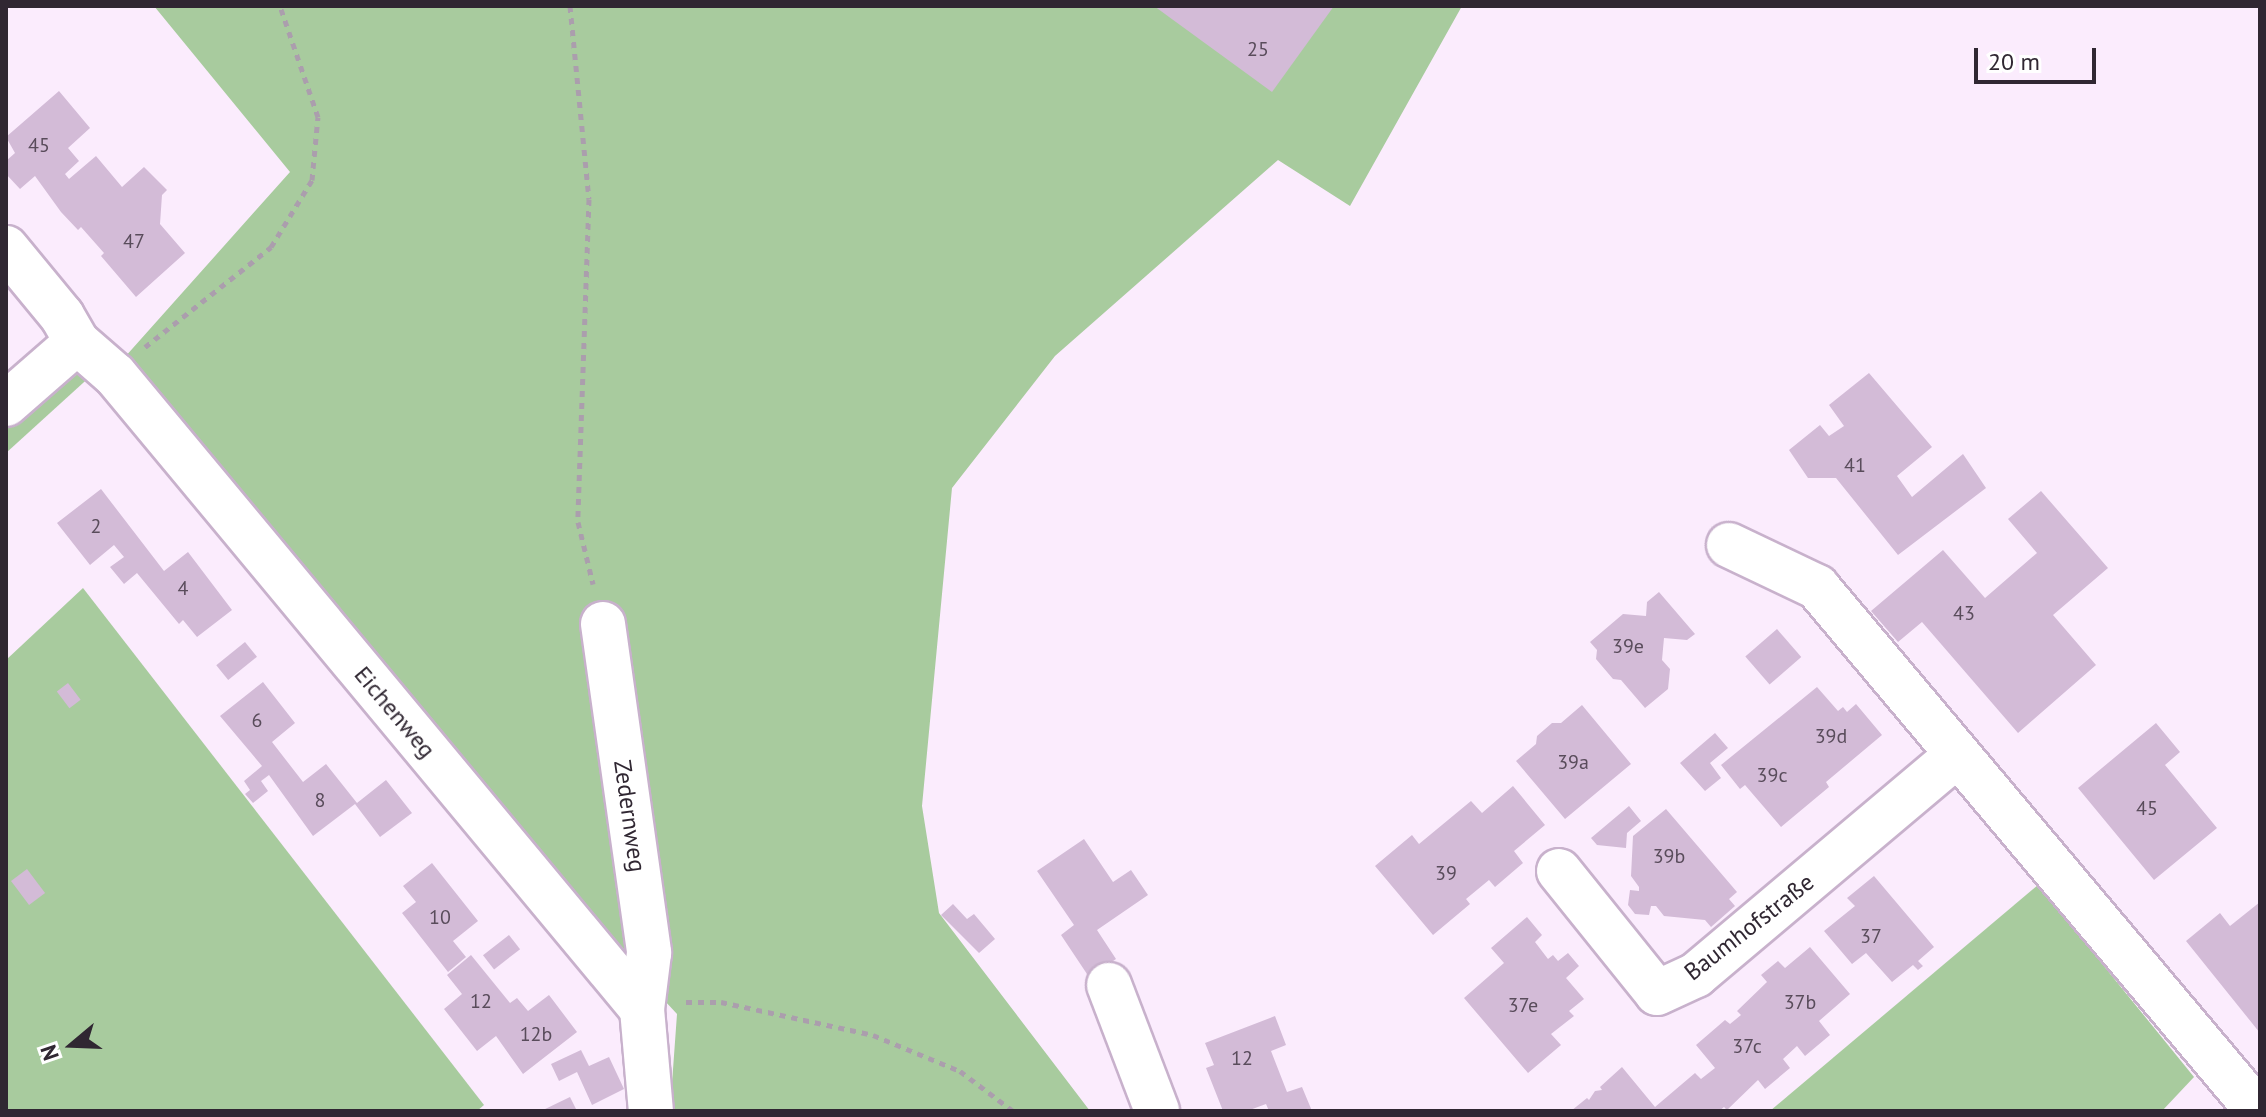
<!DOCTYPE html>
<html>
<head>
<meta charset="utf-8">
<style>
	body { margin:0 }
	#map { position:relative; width:2266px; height:1117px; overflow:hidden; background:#fbecfd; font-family:"PT Sans",sans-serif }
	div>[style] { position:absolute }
	.green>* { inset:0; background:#a8cb9e }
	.building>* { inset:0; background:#d3bbd7; transform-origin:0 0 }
	.path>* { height:5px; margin-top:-2.5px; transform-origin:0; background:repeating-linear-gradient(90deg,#ab9ead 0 6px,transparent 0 12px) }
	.roads { filter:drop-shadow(2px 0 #c8b1cc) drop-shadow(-2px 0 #c8b1cc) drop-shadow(0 2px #c8b1cc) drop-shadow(0 -2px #c8b1cc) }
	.minor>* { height:44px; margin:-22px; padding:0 22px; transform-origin:22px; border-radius:22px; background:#fff }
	span { translate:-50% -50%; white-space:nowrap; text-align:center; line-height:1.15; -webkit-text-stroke:7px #fff; paint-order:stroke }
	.number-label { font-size:20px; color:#594c5b }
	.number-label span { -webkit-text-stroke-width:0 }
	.street-label { font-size:24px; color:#302732 }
	.frame { position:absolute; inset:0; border:8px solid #302732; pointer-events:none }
	.north { position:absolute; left:32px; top:1005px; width:80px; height:80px; -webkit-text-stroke:6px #fff; paint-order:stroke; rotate:251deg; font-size:22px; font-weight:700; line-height:32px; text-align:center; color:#302732 }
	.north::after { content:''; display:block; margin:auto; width:28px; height:36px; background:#302732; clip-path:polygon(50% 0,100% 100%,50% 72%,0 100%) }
	.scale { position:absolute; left:1974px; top:48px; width:122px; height:36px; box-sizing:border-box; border:4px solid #302732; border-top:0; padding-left:10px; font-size:24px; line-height:28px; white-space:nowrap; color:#302732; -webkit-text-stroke:6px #fff; paint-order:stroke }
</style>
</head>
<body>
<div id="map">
	<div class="green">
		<div style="clip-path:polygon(154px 6px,1462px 6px,1350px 206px,1278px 160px,1055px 356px,952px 488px,922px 806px,939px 913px,1090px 1111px,670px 1111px,677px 1014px,498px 821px,116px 367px,290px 172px)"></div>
		<div style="clip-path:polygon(79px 373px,94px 373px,6px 453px,6px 430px,64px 380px)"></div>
		<div style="clip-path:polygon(83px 588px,484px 1105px,477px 1111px,6px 1111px,6px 660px)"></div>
		<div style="clip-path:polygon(2038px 885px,2194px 1077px,2162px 1111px,1770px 1111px)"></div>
	</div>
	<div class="building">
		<div style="clip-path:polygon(1154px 6px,1334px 6px,1272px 92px)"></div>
		<div style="clip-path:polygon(59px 91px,90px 128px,68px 148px,79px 161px,65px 174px,69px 179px,96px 156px,122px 187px,144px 167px,167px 190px,162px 195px,160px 224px,185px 253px,136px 297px,101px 256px,104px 253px,81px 227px,78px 230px,61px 212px,35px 176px,20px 189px,6px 174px,6px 161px,15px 153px,6px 137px)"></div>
		<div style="clip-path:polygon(1869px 373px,1932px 447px,1897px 476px,1912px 497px,1963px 454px,1986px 488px,1898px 555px,1836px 478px,1808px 478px,1789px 450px,1820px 425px,1829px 436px,1844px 426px,1829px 405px)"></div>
		<div style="clip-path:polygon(101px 489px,164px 571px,188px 552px,232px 610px,197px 637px,183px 620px,179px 624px,137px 573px,124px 584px,110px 567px,124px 557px,114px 545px,90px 565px,57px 523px)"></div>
		<div style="clip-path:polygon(2041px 491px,2108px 568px,2053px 615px,2096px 665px,2018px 733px,1922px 622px,1898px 642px,1871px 611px,1943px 550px,1985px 598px,2037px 553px,2008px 519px)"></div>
		<div style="clip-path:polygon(1659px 592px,1695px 634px,1687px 640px,1664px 638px,1662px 660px,1670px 669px,1668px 689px,1645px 708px,1621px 680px,1613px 679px,1596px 659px,1597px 650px,1590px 642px,1623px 614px,1646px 616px,1647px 602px)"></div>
		<div style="left:1777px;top:629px;width:37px;height:42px;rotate:49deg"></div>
		<div style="left:245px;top:642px;width:19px;height:37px;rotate:51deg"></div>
		<div style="clip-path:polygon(263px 682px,295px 723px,272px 742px,303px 782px,326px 764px,357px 803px,386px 780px,412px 813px,380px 837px,355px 804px,313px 836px,269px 775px,261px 781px,268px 791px,253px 803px,245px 794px,250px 790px,244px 781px,262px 766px,220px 716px)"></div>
		<div style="left:68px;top:683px;width:21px;height:14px;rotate:53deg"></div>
		<div style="clip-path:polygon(1817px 687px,1838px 711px,1843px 707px,1847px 712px,1856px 704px,1882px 735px,1826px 782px,1829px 787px,1781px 827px,1745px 785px,1740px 789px,1721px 765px)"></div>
		<div style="clip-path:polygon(1582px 705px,1631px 764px,1565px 819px,1516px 761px,1536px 744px,1537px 736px,1552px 723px,1561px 723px)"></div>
		<div style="clip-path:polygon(2156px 723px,2180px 752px,2165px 765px,2217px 828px,2154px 880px,2078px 788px)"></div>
		<div style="clip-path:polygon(1715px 733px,1728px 748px,1710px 763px,1721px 778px,1705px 791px,1680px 763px)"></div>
		<div style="clip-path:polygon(1513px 786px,1545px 825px,1514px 851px,1523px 863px,1495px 887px,1489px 880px,1466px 899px,1470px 904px,1433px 935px,1375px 866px,1412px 835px,1419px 844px,1471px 801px,1482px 813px)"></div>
		<div style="clip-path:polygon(1629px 806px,1641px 821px,1627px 833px,1626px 848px,1597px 845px,1591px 838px)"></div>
		<div style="clip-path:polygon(1666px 809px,1737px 892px,1729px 899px,1735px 906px,1711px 927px,1705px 920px,1664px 916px,1656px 906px,1651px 906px,1649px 915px,1635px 914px,1628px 905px,1630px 890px,1639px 891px,1639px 887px,1631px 876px,1633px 836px)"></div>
		<div style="clip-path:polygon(1084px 839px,1113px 882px,1131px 870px,1148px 895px,1097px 930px,1116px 959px,1089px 977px,1061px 935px,1074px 925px,1037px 871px)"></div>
		<div style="clip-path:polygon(432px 863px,478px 921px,453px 941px,466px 957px,448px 972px,402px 913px,416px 902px,403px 886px)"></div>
		<div style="left:27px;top:869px;width:30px;height:20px;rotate:53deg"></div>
		<div style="clip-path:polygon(1874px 876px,1934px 947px,1918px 961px,1923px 966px,1918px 970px,1913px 965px,1892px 982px,1866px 953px,1852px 964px,1824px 931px,1855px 906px,1847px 898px)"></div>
		<div style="clip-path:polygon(2260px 902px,2260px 1033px,2186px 941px,2220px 913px,2230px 926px)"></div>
		<div style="clip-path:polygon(953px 904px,967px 919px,974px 914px,995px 939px,979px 953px,941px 915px)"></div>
		<div style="clip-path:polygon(1527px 917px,1542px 935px,1535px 942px,1548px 959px,1553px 955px,1558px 961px,1568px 953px,1579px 966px,1566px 978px,1584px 999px,1569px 1011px,1574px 1016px,1551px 1034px,1561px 1045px,1528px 1073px,1464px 998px,1504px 963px,1491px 948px)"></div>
		<div style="left:509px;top:935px;width:18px;height:33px;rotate:52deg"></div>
		<div style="clip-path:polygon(1810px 947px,1850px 994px,1819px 1021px,1830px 1035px,1805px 1056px,1797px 1046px,1783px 1059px,1790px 1068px,1765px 1089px,1758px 1080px,1727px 1110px,1724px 1107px,1719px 1111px,1571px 1111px,1587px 1098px,1589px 1100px,1595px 1091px,1602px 1090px,1600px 1087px,1622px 1067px,1655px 1107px,1695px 1073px,1701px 1079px,1715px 1068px,1696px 1045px,1725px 1020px,1730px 1024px,1741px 1015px,1737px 1011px,1767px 982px,1761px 975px,1778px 961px,1785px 968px)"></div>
		<div style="clip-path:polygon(471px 955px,510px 1003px,517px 998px,528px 1011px,549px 995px,577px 1032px,523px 1074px,496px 1036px,477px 1051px,444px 1009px,462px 994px,447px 975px)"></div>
		<div style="clip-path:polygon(1275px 1016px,1286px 1045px,1271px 1051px,1287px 1092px,1302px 1087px,1312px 1111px,1269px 1111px,1266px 1104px,1247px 1111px,1223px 1111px,1206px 1068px,1214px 1065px,1205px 1043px)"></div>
		<div style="clip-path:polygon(581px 1050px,589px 1066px,609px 1057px,624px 1089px,592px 1105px,577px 1072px,559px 1081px,551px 1064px)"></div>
		<div style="clip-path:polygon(570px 1097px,577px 1111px,541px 1111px)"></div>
	</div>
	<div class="path">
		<div style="left:570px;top:6px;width:194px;rotate:84.4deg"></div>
		<div style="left:589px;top:199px;width:323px;rotate:92deg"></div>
		<div style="left:578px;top:522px;width:64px;rotate:76.4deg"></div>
		<div style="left:145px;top:347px;width:161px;rotate:-38.4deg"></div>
		<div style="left:271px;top:247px;width:79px;rotate:-58.5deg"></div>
		<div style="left:312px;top:180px;width:63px;rotate:-84.6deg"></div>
		<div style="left:318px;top:117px;width:117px;rotate:-108.9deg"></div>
		<div style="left:686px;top:1002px;width:35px"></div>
		<div style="left:721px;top:1002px;width:156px;rotate:12.2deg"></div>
		<div style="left:873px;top:1035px;width:94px;rotate:22.5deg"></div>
		<div style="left:960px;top:1071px;width:66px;rotate:37deg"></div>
	</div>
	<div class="roads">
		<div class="minor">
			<div style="left:6px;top:248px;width:88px;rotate:50.5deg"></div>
			<div style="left:62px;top:316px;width:30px;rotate:60deg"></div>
			<div style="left:77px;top:342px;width:50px;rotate:41deg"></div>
			<div style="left:115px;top:375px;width:824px;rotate:50.27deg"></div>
			<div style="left:6px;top:404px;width:94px;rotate:-41.1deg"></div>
			<div style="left:1729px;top:545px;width:98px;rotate:25.5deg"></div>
			<div style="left:1817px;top:587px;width:685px;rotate:49.92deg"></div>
			<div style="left:603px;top:624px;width:332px;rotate:82deg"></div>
			<div style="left:649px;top:953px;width:56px;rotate:97.1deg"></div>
			<div style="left:642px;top:1009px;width:102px;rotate:85deg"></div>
			<div style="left:1559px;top:871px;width:156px;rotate:51.2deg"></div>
			<div style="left:1657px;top:993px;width:43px;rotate:-24.8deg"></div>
			<div style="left:1696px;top:975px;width:341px;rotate:-40.1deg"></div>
			<div style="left:1109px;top:985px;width:135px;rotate:69.1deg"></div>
		</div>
	</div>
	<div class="number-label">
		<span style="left:1258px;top:49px">25</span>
		<span style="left:39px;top:145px">45</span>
		<span style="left:134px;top:241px">47</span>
		<span style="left:1855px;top:465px">41</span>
		<span style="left:96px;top:526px">2</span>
		<span style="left:183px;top:588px">4</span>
		<span style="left:1964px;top:613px">43</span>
		<span style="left:1628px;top:646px">39e</span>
		<span style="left:257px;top:720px">6</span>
		<span style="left:1831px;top:736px">39d</span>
		<span style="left:1573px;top:762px">39a</span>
		<span style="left:1772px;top:775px">39c</span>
		<span style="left:320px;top:800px">8</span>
		<span style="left:2147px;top:808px">45</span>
		<span style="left:1669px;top:856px">39b</span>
		<span style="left:1446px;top:873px">39</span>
		<span style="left:440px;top:917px">10</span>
		<span style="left:1871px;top:936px">37</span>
		<span style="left:481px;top:1001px">12</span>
		<span style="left:1800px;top:1002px">37b</span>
		<span style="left:1523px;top:1005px">37e</span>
		<span style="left:536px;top:1034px">12b</span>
		<span style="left:1747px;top:1046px">37c</span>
		<span style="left:1242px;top:1058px">12</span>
	</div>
	<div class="street-label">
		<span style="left:395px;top:712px;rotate:50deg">Eichenweg</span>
		<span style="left:630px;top:816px;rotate:82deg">Zedernweg</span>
		<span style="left:1749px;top:927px;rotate:-38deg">Baumhofstraße</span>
	</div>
	<div class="frame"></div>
	<div class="north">N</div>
	<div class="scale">20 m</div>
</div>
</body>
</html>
